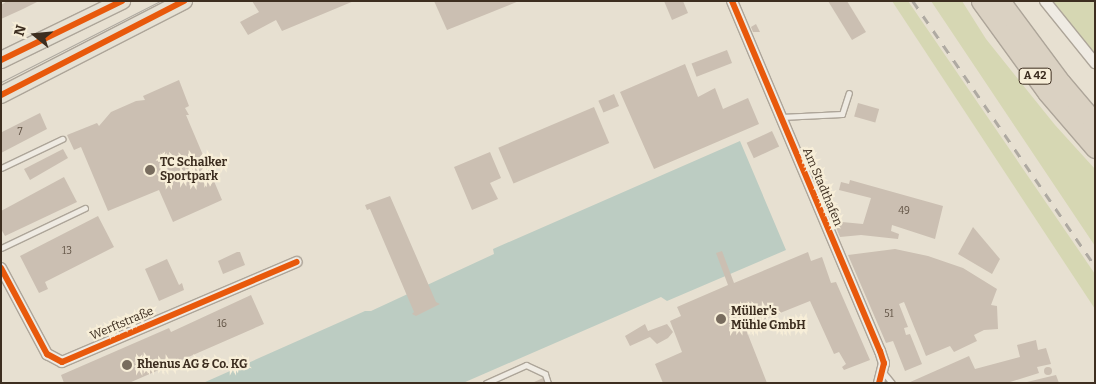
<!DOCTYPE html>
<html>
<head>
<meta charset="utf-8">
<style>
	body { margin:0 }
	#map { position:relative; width:1096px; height:384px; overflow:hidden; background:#e7e0d1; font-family:Bitter,serif }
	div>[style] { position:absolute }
	.green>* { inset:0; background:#d6d7b3 }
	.water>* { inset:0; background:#bcccc2 }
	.building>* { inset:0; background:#cbbfb2; transform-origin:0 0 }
	.round { border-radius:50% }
	.roads { filter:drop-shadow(1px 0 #ada599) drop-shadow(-1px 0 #ada599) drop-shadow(0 1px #ada599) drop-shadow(0 -1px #ada599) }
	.service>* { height:5px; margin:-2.5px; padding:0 2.5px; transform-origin:2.5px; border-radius:2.5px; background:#efebe3 }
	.minor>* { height:10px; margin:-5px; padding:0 5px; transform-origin:5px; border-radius:5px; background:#efebe3 }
	.primary>* { height:16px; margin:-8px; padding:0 8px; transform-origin:8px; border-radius:8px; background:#e6e1d4 }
	.motorway>* { height:19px; margin:-9.5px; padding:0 9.5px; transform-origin:9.5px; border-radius:9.5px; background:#dad1c2 }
	.tram>* { height:1px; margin:-0.5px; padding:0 0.5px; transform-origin:0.5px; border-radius:0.5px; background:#afaaa2 }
	.rail>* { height:2.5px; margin-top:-1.25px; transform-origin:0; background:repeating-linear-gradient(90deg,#afaaa2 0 9px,transparent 0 18px) }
	.cycleway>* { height:6px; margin:-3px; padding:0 3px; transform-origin:3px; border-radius:3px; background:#e8590c }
	.dots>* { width:14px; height:14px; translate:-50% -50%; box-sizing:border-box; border:2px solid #f7eed8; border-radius:50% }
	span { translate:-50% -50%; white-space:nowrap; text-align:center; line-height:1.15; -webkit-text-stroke:4.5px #f7eed8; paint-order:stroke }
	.number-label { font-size:10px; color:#605244 }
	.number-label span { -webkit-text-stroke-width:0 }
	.shield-label span { padding:1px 4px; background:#f7eed8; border:1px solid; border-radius:4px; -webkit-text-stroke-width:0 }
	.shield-label { font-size:11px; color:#3d2e20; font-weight:700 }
	.poi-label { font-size:12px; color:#3d2e20; font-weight:700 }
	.left { translate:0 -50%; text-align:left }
	.street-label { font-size:12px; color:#3d2e20 }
	.frame { position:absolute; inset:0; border:2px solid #3d2e20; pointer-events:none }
	.north { position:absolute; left:10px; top:10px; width:50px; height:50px; -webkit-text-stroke:4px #f7eed8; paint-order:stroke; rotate:287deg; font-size:14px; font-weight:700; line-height:20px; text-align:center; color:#3d2e20 }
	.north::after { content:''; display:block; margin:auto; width:18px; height:22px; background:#3d2e20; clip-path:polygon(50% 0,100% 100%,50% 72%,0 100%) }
</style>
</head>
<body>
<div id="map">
	<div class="green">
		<div style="clip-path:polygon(892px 1px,908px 1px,1095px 274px,1095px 309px)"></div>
		<div style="clip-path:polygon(931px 1px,962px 1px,986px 39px,1055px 125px,1095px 169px,1095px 246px)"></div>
		<div style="clip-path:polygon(1048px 1px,1095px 1px,1095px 57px)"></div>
	</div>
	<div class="water">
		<div style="clip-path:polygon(740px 141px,786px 250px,667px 301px,661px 297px,463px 383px,203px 383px,365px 311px,371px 311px,494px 254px,493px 249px)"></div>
	</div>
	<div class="building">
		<div style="clip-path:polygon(39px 1px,23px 9px,1px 19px,1px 5px,7px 1px)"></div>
		<div style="clip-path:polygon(252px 1px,354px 1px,282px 31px,276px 20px,248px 35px,240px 22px,259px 12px)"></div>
		<div style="clip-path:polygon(434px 1px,519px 1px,447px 30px)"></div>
		<div style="clip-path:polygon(664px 1px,683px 1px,688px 13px,672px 20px)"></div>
		<div style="clip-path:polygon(828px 1px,847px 1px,866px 32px,852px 40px)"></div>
		<div style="clip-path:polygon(756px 24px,760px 32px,753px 32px,751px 27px)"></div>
		<div style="left:727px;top:50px;width:14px;height:38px;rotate:69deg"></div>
		<div style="clip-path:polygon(685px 64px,698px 97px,715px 88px,723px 109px,748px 98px,759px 124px,654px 169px,620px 92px)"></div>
		<div style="clip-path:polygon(179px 80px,189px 106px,185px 108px,189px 115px,186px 115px,222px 200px,173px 222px,159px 190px,108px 211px,81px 147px,74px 150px,67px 135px,97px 123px,99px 126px,111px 112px,136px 101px,145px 100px,143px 96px)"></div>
		<div style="left:614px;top:94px;width:13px;height:17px;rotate:67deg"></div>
		<div style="left:858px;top:103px;width:22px;height:14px;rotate:16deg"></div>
		<div style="left:594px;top:107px;width:39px;height:104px;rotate:67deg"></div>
		<div style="clip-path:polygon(40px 113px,47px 129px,1px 153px,2px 132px)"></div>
		<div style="left:772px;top:131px;width:17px;height:28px;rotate:65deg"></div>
		<div style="clip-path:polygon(63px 149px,68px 158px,30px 180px,24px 169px)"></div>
		<div style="clip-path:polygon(490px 152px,501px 178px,490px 183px,498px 199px,472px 210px,454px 167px)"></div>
		<div style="clip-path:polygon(64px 177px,77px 202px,5px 236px,1px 229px,1px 211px)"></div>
		<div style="clip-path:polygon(850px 180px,943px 206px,935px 239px,892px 225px,891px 231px,899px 234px,898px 239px,861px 235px,840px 237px,835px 225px,842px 222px,863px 224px,871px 198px,839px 190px,841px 182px,849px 184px)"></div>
		<div style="clip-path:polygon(390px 196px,436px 302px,440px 304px,416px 316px,412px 314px,414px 312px,370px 209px,367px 210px,365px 205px)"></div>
		<div style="clip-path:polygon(98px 216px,114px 247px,45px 282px,48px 289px,39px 293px,20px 256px)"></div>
		<div style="clip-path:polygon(973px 227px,1000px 259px,992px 274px,958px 254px)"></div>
		<div style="clip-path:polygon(895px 249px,928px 256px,963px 268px,997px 289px,991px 305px,997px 306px,998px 329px,984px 330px,974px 335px,977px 341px,954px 352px,950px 346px,926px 356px,904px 302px,899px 304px,908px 327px,904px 328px,906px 335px,910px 334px,922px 364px,905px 371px,893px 341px,886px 343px,848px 255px)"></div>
		<div style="clip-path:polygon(722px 251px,734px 283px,808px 252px,811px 261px,822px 257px,831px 283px,836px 282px,870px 360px,844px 370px,842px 367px,846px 364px,839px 352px,834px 354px,810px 301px,745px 327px,767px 383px,663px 383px,655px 364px,682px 352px,670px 321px,681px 316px,677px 307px,728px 285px,716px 253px)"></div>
		<div style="clip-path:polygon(237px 252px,240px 252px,245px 265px,223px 274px,218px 261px)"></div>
		<div style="clip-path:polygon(167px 259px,179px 285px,182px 283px,184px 290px,159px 301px,145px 269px)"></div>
		<div style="clip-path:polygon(251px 295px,264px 324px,129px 383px,64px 383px,61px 375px,169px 328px,171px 332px)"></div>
		<div style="clip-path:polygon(645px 324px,648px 331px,667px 324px,673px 332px,668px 338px,657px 344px,650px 337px,630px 346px,625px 336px)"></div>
		<div style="clip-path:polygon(1036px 340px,1038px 350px,1046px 348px,1051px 364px,1037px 367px,1039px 373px,1007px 383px,908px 383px,969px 356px,975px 369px,1020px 357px,1017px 345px)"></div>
		<div class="round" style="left:1044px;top:367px;width:8px;height:8px"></div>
		<div style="clip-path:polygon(1056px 375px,1059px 383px,1028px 383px,1027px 382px)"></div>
		<div style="clip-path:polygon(543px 378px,545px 383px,532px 383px)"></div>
	</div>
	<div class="roads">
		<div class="service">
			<div style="left:781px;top:117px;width:61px;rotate:-2.8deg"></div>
			<div style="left:842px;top:114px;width:22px;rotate:-72deg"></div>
			<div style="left:1px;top:168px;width:68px;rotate:-25.4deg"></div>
			<div style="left:1px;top:248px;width:93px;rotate:-25.5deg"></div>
			<div style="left:883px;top:372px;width:14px;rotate:51deg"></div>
			<div style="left:486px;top:383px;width:44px;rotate:-24.2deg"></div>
			<div style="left:526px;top:365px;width:21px;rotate:25deg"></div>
			<div style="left:545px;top:374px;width:9px;rotate:72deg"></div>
		</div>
		<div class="minor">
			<div style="left:732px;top:1px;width:380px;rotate:67.1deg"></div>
			<div style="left:880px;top:351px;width:13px;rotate:72deg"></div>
			<div style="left:884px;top:363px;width:21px;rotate:104deg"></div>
			<div style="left:1045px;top:1px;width:80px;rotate:51.1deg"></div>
			<div style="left:1px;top:268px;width:98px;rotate:61.9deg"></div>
			<div style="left:47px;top:354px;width:17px;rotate:28deg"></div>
			<div style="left:62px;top:362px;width:255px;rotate:-23.1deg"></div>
		</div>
		<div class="primary">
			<div style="left:1px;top:60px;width:135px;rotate:-26deg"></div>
			<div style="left:1px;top:95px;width:206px;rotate:-27.2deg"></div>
		</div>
		<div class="motorway">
			<div style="left:981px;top:1px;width:112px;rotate:54deg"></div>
			<div style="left:1047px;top:92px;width:74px;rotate:49.4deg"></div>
			<div style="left:1000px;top:1px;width:102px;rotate:53.4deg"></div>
			<div style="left:1061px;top:83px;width:52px;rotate:49.6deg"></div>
		</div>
	</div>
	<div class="tram">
		<div style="left:1px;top:82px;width:178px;rotate:-27deg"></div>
	</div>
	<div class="rail">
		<div style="left:913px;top:1px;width:321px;rotate:55.5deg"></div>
	</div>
	<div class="cycleway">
		<div style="left:732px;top:1px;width:380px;rotate:67.1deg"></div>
		<div style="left:880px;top:351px;width:13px;rotate:72deg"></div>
		<div style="left:884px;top:363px;width:21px;rotate:104deg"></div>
		<div style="left:1px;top:60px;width:135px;rotate:-26deg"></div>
		<div style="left:1px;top:95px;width:206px;rotate:-27.2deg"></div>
		<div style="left:1px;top:268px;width:98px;rotate:61.9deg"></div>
		<div style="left:47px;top:354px;width:17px;rotate:28deg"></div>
		<div style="left:62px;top:362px;width:255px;rotate:-23.1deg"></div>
	</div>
	<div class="dots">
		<div style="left:150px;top:170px;background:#786c5e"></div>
		<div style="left:721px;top:319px;background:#786c5e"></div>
		<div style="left:127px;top:365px;background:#786c5e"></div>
	</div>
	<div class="number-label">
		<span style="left:20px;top:133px">7</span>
		<span style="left:904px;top:212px">49</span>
		<span style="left:67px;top:252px">13</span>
		<span style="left:889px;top:315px">51</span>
		<span style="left:222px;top:325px">16</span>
	</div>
	<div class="shield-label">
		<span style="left:1035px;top:76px">A 42</span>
	</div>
	<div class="poi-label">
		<span class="left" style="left:160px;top:170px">TC Schalker<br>Sportpark</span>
		<span class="left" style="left:731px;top:319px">Müller's<br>Mühle GmbH</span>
		<span class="left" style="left:137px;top:365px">Rhenus AG &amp; Co. KG</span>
	</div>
	<div class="street-label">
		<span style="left:822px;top:187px;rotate:67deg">Am Stadthafen</span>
		<span style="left:122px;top:324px;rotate:-23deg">Werftstraße</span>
	</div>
	<div class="frame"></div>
	<div class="north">N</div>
</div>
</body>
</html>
